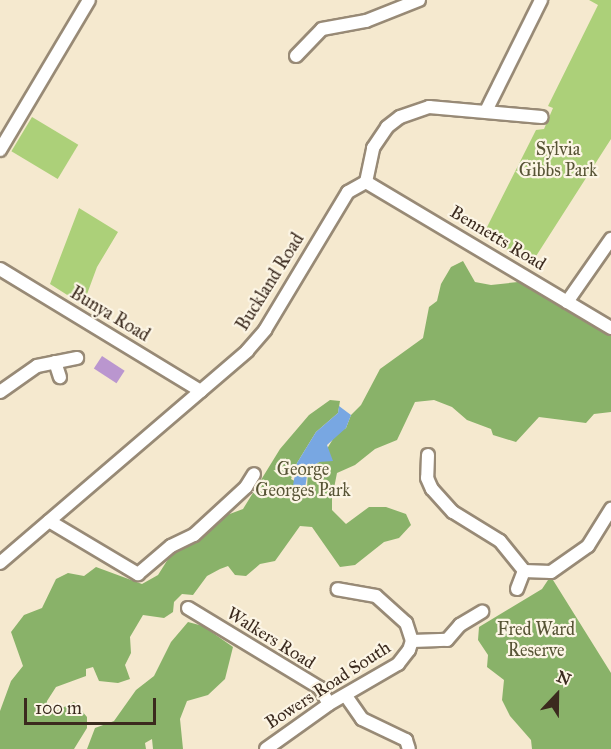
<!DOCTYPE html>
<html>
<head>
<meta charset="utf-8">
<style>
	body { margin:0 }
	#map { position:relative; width:611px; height:749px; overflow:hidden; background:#f5e9cf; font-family:"IM FELL Great Primer",serif }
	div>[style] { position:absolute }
	.green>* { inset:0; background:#acd079; transform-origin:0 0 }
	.forest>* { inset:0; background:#89b269 }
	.water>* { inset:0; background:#78a7e2 }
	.building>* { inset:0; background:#ba96cf; transform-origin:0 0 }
	.roads { filter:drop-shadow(2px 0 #988a76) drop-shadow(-2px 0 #988a76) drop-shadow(0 2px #988a76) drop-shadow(0 -2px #988a76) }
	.minor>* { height:12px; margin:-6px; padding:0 6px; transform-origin:6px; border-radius:6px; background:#fff }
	span { translate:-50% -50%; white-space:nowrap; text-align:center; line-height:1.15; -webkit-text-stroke:4.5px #fcf5e5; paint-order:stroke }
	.park-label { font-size:18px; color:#575435 }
	.street-label { font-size:18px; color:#3b2a1e }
	.north { position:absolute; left:527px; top:665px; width:60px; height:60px; -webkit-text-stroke:4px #fcf5e5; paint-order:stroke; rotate:22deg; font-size:16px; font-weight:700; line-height:24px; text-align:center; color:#3b2a1e }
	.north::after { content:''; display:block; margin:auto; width:21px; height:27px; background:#3b2a1e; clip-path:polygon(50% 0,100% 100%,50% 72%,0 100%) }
	.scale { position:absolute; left:24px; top:698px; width:132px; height:27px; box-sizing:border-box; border:3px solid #3b2a1e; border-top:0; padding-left:8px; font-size:18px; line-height:21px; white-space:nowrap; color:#3b2a1e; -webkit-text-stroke:4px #fcf5e5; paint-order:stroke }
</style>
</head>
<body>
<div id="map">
	<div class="green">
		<div style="clip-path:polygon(589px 0,611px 0,611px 139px,531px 264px,483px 235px,536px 130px,544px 129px,553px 108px,548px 106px,598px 5px)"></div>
		<div style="left:32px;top:117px;width:54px;height:40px;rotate:31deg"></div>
		<div style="clip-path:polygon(79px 208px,118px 232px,97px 267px,83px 305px,50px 284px)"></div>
	</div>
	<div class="forest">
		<div style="clip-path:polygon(463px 261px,475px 282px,491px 285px,518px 282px,545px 294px,611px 336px,611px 412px,594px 414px,586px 423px,539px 417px,516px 442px,493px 435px,491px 429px,467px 420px,452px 407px,434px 400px,415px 402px,397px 440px,375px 449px,355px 465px,337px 473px,332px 498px,332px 510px,346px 524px,369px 507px,386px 507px,406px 514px,411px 525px,399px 538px,384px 542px,355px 565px,340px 567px,312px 527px,300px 526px,275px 561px,260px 564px,246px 576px,235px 575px,228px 566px,220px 569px,207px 576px,193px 595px,182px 594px,174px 602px,173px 612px,164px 618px,143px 615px,130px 637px,131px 653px,125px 665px,130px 679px,118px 683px,99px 681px,93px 667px,86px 669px,86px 676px,56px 687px,47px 701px,46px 712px,50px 714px,74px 702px,87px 717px,87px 728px,74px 749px,0 749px,0 711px,11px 681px,23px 666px,11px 632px,24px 615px,42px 608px,56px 579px,68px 573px,84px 576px,96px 567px,142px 584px,158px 575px,170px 556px,201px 539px,227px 515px,243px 509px,280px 449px,309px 415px,330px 400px,340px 401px,338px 413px,316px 432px,297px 463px,291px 479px,307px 488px,308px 470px,319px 462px,336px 434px,346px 428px,351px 415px,361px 405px,380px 369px,423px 338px,429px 307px,437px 301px,441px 284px,451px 267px)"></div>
		<div style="clip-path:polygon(548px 580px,553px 580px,611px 673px,611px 749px,532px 749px,531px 740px,510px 716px,502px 700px,504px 680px,487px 667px,488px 655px,478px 640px,479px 627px,542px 589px)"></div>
		<div style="clip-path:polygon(188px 622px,203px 626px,233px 647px,225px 679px,208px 695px,187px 701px,180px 719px,183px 749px,153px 749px,152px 739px,145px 743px,146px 749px,87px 749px,95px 728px,114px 721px,136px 690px,154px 676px,171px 642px)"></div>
	</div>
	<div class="water">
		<div style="clip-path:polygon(339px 406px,351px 415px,346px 428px,327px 445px,333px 461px,319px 462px,308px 470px,304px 494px,292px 491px,297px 463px,316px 432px,338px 413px)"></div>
	</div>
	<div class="building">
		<div style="left:102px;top:356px;width:27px;height:15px;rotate:33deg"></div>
	</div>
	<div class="roads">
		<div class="minor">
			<div style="left:296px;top:56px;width:37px;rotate:-46deg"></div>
			<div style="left:322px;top:29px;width:45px;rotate:-10.3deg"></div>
			<div style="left:366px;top:21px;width:57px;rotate:-21.6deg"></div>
			<div style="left:486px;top:111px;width:124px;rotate:-63.6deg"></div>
			<div style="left:0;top:150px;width:174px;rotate:-59.3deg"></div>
			<div style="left:366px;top:182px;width:285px;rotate:30.8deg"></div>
			<div style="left:366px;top:182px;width:35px;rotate:-78deg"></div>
			<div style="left:373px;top:148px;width:25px;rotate:-56deg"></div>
			<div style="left:387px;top:127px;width:16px;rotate:-38deg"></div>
			<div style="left:400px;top:117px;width:31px;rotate:-19deg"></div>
			<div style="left:429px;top:107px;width:113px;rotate:5.1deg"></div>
			<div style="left:0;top:269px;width:235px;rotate:31.3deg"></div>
			<div style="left:567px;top:302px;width:77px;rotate:-55.1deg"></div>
			<div style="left:55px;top:362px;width:16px;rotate:72deg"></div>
			<div style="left:0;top:392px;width:45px;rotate:-35.1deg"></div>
			<div style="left:37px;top:366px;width:41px;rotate:-11.3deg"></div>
			<div style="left:428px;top:455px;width:23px;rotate:92deg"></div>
			<div style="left:427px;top:478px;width:12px;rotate:66deg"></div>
			<div style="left:432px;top:489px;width:31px;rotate:48deg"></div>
			<div style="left:453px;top:512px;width:55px;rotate:31.7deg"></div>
			<div style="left:500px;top:541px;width:38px;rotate:51deg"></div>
			<div style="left:524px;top:571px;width:27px;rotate:2deg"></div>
			<div style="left:551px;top:572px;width:45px;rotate:-35.1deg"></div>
			<div style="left:588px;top:546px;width:44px;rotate:-58.1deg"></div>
			<div style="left:49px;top:521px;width:104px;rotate:30.8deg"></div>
			<div style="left:138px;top:574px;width:43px;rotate:-40.3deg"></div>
			<div style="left:171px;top:546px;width:25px;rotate:-26deg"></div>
			<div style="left:194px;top:535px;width:71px;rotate:-42.7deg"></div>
			<div style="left:246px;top:487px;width:15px;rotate:-58deg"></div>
			<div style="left:0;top:563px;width:326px;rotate:-40.6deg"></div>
			<div style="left:247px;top:351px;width:28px;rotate:-49deg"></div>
			<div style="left:265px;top:330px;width:161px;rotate:-59deg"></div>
			<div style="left:348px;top:192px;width:21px;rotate:-29deg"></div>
			<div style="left:517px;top:589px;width:19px;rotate:-69deg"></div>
			<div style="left:188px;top:608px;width:154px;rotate:31.2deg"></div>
			<div style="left:320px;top:688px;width:18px;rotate:61deg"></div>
			<div style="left:412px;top:641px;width:35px;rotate:-2deg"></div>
			<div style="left:447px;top:640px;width:20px;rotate:-49deg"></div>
			<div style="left:460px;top:625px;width:26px;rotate:-31deg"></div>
			<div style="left:346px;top:696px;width:28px;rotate:55deg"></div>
			<div style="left:362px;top:719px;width:49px;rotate:25.5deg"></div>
			<div style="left:406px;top:740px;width:9px;rotate:72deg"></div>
			<div style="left:266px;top:749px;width:77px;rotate:-35.5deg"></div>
			<div style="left:329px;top:704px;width:80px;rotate:-30.1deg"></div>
			<div style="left:398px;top:664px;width:18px;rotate:-52deg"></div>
			<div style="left:409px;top:650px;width:9px;rotate:-72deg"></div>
			<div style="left:412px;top:641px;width:19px;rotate:-108deg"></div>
			<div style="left:406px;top:623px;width:40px;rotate:-138deg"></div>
			<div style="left:376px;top:596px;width:39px;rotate:-170deg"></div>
		</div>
	</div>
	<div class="park-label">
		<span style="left:558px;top:160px">Sylvia<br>Gibbs Park</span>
		<span style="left:303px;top:480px">George<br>Georges Park</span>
		<span style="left:536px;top:640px">Fred Ward<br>Reserve</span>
	</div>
	<div class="street-label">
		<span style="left:498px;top:238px;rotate:31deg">Bennetts Road</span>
		<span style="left:270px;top:282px;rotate:-58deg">Buckland Road</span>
		<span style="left:110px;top:314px;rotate:31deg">Bunya Road</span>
		<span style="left:271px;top:638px;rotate:32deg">Walkers Road</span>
		<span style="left:328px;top:685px;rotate:-33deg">Bowers Road South</span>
	</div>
	<div class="north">N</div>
	<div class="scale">100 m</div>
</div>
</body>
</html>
